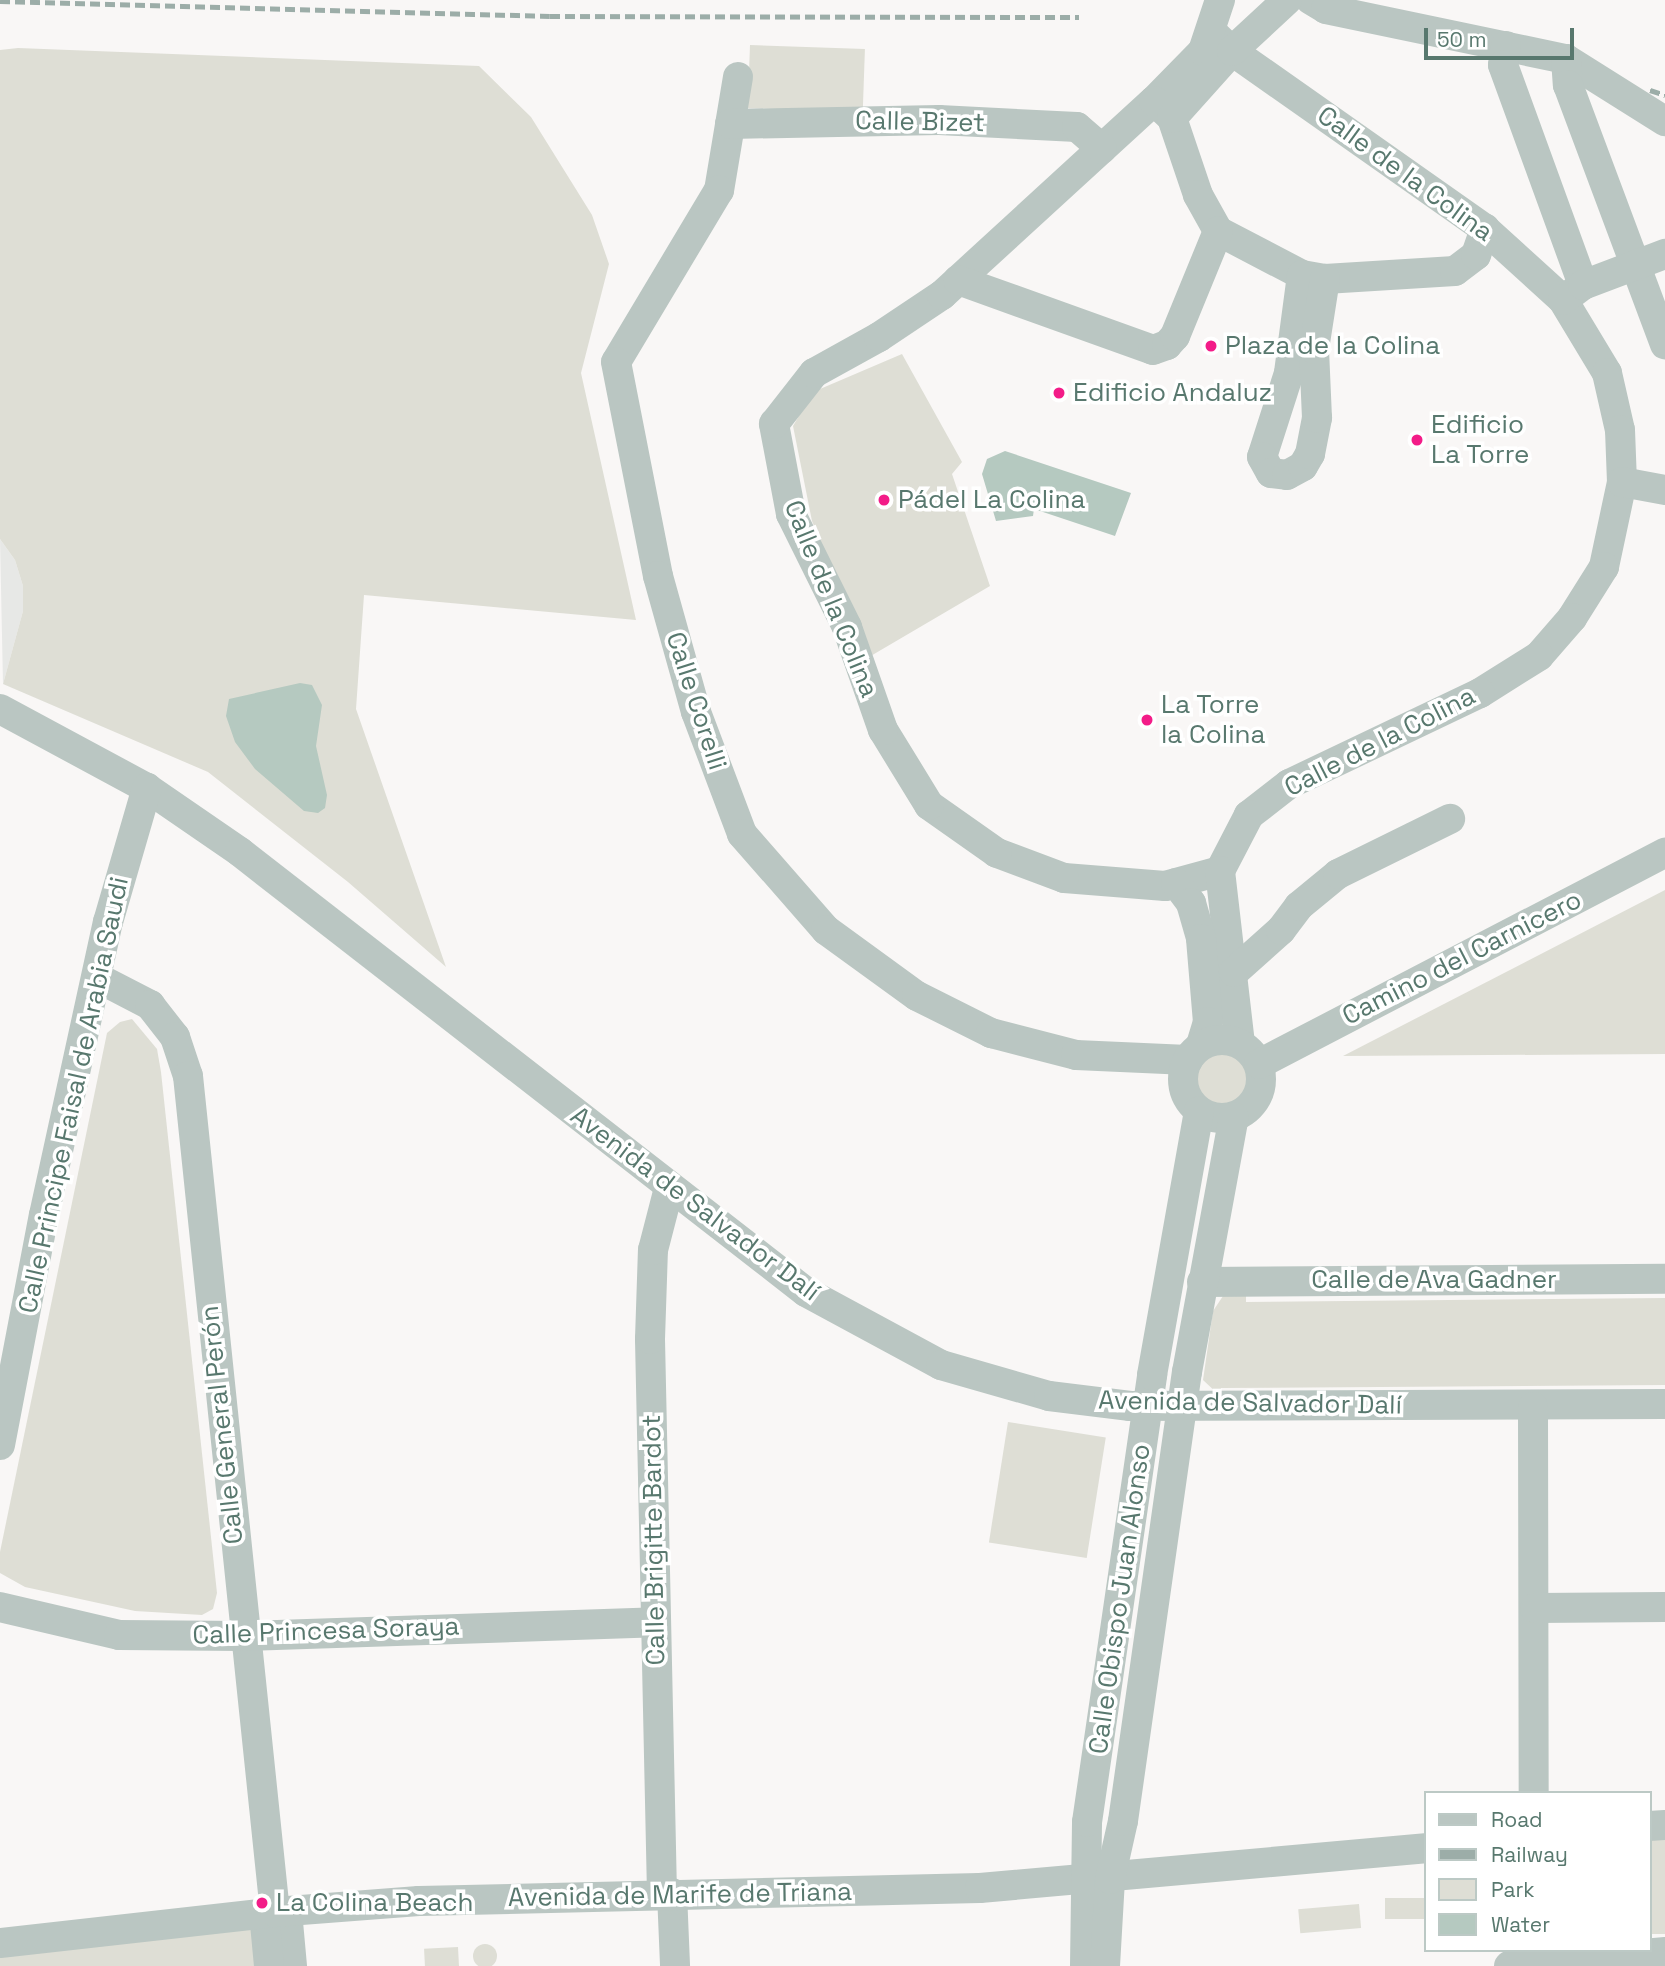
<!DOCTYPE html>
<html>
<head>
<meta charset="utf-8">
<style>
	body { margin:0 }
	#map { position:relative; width:1665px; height:1966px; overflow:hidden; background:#f9f7f6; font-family:"Space Grotesk",sans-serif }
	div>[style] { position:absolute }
	.built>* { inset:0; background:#e7e8e6 }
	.green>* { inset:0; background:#deded5; transform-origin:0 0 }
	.round { border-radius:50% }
	.water>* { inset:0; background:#b5c9c0 }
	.minor>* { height:30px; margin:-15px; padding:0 15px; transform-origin:15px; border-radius:15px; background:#bac6c2 }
	.minor>.ring { margin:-15px; padding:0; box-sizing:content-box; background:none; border:30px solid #bac6c2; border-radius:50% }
	.rail>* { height:5px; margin-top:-2.5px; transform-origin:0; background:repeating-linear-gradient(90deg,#9cada8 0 10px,transparent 0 15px) }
	.dots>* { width:19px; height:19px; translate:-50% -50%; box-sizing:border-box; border:4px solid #fff; border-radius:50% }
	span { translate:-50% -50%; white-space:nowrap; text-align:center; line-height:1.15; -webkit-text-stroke:7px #fff; paint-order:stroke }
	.street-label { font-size:26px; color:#58786e }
	.poi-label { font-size:26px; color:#58786e }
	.left { translate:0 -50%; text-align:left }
	.legend { position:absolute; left:1424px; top:1791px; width:228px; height:161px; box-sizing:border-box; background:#fff; border:2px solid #bcc9c5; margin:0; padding:9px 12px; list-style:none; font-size:21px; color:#58786e }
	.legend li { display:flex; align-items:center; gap:14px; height:35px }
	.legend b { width:35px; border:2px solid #bcc9c5 }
	.scale { position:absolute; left:1424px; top:28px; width:150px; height:32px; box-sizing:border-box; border:4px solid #58786e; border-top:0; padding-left:9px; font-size:21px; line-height:24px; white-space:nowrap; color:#58786e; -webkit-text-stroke:5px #fff; paint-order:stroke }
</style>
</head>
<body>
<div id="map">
	<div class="built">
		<div style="clip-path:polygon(0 539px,15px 560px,23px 586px,23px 611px,3px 684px)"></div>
	</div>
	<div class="green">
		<div style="left:750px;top:45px;width:115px;height:63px;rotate:2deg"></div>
		<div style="clip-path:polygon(18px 48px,479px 66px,531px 117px,592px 215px,609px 264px,581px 373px,636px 620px,364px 595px,356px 709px,446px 967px,348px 882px,208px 772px,3px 684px,23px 611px,23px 586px,15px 560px,0 539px,0 50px)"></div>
		<div style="clip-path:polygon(902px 354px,962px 462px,952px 474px,990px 586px,869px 657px,812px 521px,793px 426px,813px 392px)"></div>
		<div style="clip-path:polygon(1665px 890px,1665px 1054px,1343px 1056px)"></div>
		<div style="clip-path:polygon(132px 1019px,157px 1049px,161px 1072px,217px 1593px,213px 1609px,202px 1615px,135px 1611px,25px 1587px,0 1573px,0 1552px,107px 1033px,120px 1022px)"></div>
		<div class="round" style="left:1192px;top:1050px;width:58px;height:58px"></div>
		<div style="clip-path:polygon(1223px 1296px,1246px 1296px,1246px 1302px,1665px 1298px,1665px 1385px,1221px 1388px,1219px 1395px,1203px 1380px,1213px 1311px)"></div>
		<div style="left:1008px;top:1422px;width:99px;height:122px;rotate:9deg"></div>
		<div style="left:1665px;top:1837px;width:97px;height:16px;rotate:90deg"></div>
		<div style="left:1425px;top:1898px;width:21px;height:40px;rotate:90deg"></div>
		<div style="left:1359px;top:1904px;width:24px;height:61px;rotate:85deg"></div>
		<div style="clip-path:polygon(256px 1926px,261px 1966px,0 1966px,0 1954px)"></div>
		<div class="round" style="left:473px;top:1944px;width:24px;height:24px"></div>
		<div style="left:458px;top:1947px;width:19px;height:34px;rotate:87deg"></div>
	</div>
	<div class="water">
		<div style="clip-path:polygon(1005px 451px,1131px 493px,1115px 536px,1034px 509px,1033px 516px,996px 521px,982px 474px,987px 459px)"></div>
		<div style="clip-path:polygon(300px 683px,312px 685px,322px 705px,316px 746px,327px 795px,325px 808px,318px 813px,304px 811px,255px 769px,235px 742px,226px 716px,229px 699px)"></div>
	</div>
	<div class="minor">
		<div style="left:1311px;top:0;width:17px;rotate:31deg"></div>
		<div style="left:1326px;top:9px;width:245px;rotate:11.8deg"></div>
		<div style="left:1566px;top:59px;width:117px;rotate:32.1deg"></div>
		<div style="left:1212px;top:32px;width:28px;rotate:44deg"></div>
		<div style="left:1232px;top:51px;width:309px;rotate:35.1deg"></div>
		<div style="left:1485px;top:229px;width:105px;rotate:42.3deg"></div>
		<div style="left:1563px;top:300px;width:85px;rotate:58.9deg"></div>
		<div style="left:1607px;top:373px;width:58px;rotate:77.2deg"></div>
		<div style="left:1620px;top:430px;width:52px;rotate:87.8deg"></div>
		<div style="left:1622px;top:482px;width:87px;rotate:102deg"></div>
		<div style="left:1604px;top:567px;width:60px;rotate:122.1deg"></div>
		<div style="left:1572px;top:618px;width:50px;rotate:131deg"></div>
		<div style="left:1539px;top:656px;width:70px;rotate:147.9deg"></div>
		<div style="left:1480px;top:693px;width:212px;rotate:154.5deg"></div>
		<div style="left:1289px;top:784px;width:51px;rotate:142.2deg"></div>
		<div style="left:1249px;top:815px;width:63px;rotate:117.4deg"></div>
		<div style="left:1220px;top:871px;width:57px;rotate:164.7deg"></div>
		<div style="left:1165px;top:886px;width:101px;rotate:-175.5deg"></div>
		<div style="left:1064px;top:878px;width:72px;rotate:-159.5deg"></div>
		<div style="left:997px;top:853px;width:83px;rotate:-144.8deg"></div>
		<div style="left:929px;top:805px;width:88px;rotate:-121.5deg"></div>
		<div style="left:883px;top:730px;width:109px;rotate:-109.3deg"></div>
		<div style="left:847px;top:627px;width:126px;rotate:-116.4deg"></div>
		<div style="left:791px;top:514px;width:92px;rotate:-100.7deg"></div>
		<div style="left:774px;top:424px;width:65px;rotate:-51.9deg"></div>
		<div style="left:814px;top:373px;width:74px;rotate:-29deg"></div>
		<div style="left:879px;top:337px;width:76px;rotate:-33.7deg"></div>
		<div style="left:942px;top:295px;width:287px;rotate:-42.5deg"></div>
		<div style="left:1154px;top:101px;width:70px;rotate:-45.6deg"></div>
		<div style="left:1203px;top:51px;width:54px;rotate:-71.6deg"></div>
		<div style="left:1506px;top:46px;width:19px;rotate:99deg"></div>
		<div style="left:1503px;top:65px;width:234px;rotate:70deg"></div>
		<div style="left:1583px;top:285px;width:25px;rotate:143deg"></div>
		<div style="left:1566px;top:59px;width:26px;rotate:86deg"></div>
		<div style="left:1568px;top:85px;width:277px;rotate:69.5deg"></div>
		<div style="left:738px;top:77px;width:115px;rotate:99.5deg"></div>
		<div style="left:719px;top:190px;width:200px;rotate:120.9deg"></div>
		<div style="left:616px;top:362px;width:218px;rotate:78.9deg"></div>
		<div style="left:658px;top:576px;width:141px;rotate:74.4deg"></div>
		<div style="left:696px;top:712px;width:130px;rotate:69.3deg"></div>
		<div style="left:742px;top:834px;width:128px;rotate:48.8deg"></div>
		<div style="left:826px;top:930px;width:112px;rotate:36deg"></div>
		<div style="left:917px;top:996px;width:83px;rotate:26.6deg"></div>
		<div style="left:991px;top:1033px;width:88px;rotate:14.5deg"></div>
		<div style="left:1076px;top:1055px;width:112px;rotate:2.6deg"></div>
		<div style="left:1154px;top:101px;width:25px;rotate:43deg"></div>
		<div style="left:1172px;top:118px;width:81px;rotate:71.3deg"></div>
		<div style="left:1198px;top:195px;width:41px;rotate:60.9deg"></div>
		<div style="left:1218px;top:231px;width:95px;rotate:27.6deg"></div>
		<div style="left:1302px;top:275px;width:23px;rotate:10deg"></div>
		<div style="left:1325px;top:279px;width:130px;rotate:-3.5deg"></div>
		<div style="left:1455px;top:271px;width:26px;rotate:-37deg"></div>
		<div style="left:1476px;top:255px;width:28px;rotate:-71deg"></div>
		<div style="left:1172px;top:118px;width:90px;rotate:-48.2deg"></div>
		<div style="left:1232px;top:51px;width:75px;rotate:-42.8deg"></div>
		<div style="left:730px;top:124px;width:209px;rotate:-1.1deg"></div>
		<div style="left:939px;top:120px;width:138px;rotate:2.9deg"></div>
		<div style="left:1077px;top:127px;width:33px;rotate:41deg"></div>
		<div style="left:1302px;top:275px;width:99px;rotate:97.6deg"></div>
		<div style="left:1289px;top:373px;width:88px;rotate:107.8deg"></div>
		<div style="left:1262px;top:457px;width:18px;rotate:61deg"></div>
		<div style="left:1271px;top:473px;width:16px;rotate:7deg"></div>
		<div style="left:1287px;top:475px;width:18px;rotate:-29deg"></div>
		<div style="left:1303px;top:466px;width:14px;rotate:-60deg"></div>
		<div style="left:1310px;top:454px;width:37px;rotate:-79deg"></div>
		<div style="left:1317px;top:418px;width:69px;rotate:-92.5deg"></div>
		<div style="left:1314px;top:349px;width:71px;rotate:-81.1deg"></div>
		<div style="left:958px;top:280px;width:207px;rotate:19.7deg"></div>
		<div style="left:1153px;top:350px;width:15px;rotate:-20deg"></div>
		<div style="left:1167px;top:345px;width:12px;rotate:-48deg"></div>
		<div style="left:1175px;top:336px;width:113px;rotate:-67.7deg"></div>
		<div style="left:1583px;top:285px;width:88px;rotate:-20.7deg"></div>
		<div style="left:1622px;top:482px;width:44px;rotate:10.5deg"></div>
		<div style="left:0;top:709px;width:167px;rotate:28.3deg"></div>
		<div style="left:147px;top:788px;width:113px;rotate:34.5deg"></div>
		<div style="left:240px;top:852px;width:717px;rotate:37.86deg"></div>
		<div style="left:806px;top:1292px;width:153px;rotate:28.4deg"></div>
		<div style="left:941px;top:1365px;width:112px;rotate:16deg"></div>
		<div style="left:1049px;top:1396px;width:82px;rotate:7deg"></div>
		<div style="left:1130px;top:1406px;width:535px;rotate:-0.21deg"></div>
		<div style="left:1220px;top:871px;width:173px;rotate:83.4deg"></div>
		<div style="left:1176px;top:883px;width:25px;rotate:53deg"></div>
		<div style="left:1191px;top:903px;width:37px;rotate:74deg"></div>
		<div style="left:1201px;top:939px;width:83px;rotate:85.2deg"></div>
		<div style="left:1208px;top:1022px;width:24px;rotate:107deg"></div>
		<div style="left:1234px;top:972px;width:63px;rotate:-41.8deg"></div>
		<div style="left:1281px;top:930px;width:30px;rotate:-53deg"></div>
		<div style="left:1299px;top:906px;width:50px;rotate:-39.4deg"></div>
		<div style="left:1338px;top:874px;width:125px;rotate:-26.2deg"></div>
		<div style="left:98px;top:978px;width:59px;rotate:27.4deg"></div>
		<div style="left:150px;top:1005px;width:41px;rotate:52deg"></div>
		<div style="left:175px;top:1037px;width:41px;rotate:71.6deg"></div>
		<div style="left:188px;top:1076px;width:841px;rotate:84.06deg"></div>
		<div class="ring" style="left:1183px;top:1040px;width:48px;height:48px"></div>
		<div style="left:1259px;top:1064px;width:458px;rotate:-27.5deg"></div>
		<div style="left:1202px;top:1282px;width:463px;rotate:-0.4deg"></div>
		<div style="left:1533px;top:1407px;width:386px;rotate:89.9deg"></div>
		<div style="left:0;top:1445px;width:234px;rotate:-79.2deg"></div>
		<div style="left:44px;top:1215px;width:300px;rotate:-77.7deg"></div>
		<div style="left:108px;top:922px;width:140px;rotate:-73.8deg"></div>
		<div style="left:0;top:1607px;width:122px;rotate:13.2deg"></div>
		<div style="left:119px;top:1635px;width:124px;rotate:0.5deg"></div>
		<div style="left:243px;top:1636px;width:413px;rotate:-1.9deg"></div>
		<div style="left:1535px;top:1608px;width:130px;rotate:-0.4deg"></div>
		<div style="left:1649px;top:1826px;width:16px;rotate:-4deg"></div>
		<div style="left:672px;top:1893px;width:73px;rotate:87.6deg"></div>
		<div style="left:662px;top:1894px;width:555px;rotate:-91.24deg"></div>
		<div style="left:650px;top:1339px;width:89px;rotate:-88.1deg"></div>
		<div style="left:653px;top:1250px;width:64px;rotate:-75.5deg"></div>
		<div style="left:287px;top:1911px;width:55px;rotate:84.8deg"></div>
		<div style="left:264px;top:1913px;width:53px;rotate:84.6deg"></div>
		<div style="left:0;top:1943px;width:277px;rotate:-6.4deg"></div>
		<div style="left:275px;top:1912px;width:144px;rotate:-4.4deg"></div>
		<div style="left:419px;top:1901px;width:561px;rotate:-1.33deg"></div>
		<div style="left:980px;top:1888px;width:447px;rotate:-5.1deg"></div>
		<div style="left:1085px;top:1966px;width:144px;rotate:-89.2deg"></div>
		<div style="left:1087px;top:1822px;width:452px;rotate:-81.7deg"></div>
		<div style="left:1152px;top:1375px;width:268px;rotate:-79.9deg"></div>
		<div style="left:1105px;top:1966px;width:87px;rotate:-86.7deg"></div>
		<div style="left:1110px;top:1879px;width:59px;rotate:-77.4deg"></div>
		<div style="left:1123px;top:1821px;width:454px;rotate:-81.9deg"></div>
		<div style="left:1187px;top:1372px;width:259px;rotate:-79.6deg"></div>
		<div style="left:1509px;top:1966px;width:157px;rotate:-5.1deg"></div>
	</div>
	<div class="rail">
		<div style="left:0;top:1px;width:550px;rotate:1.56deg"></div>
		<div style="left:550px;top:16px;width:529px;rotate:0.11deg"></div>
		<div style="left:1650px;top:90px;width:16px;rotate:18deg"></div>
	</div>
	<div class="dots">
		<div style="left:1211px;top:346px;background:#f31c88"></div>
		<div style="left:1059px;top:393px;background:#f31c88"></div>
		<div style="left:1417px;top:440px;background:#f31c88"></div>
		<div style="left:884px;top:500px;background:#f31c88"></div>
		<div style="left:1147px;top:720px;background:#f31c88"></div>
		<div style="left:262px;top:1903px;background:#f31c88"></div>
	</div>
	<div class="street-label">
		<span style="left:920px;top:122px;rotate:1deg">Calle Bizet</span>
		<span style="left:1405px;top:174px;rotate:36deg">Calle de la Colina</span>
		<span style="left:831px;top:599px;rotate:68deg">Calle de la Colina</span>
		<span style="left:696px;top:701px;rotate:72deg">Calle Corelli</span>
		<span style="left:1380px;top:742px;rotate:-27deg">Calle de la Colina</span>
		<span style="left:1462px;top:958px;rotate:-27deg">Camino del Carnicero</span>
		<span style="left:74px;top:1095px;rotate:-78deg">Calle Principe Faisal de Arabia Saudi</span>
		<span style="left:695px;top:1204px;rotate:37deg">Avenida de Salvador Dalí</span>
		<span style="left:1434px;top:1280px">Calle de Ava Gadner</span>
		<span style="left:1250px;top:1403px;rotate:1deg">Avenida de Salvador Dalí</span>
		<span style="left:222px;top:1425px;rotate:-96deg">Calle General Perón</span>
		<span style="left:654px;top:1540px;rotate:-91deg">Calle Brigitte Bardot</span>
		<span style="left:1120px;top:1599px;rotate:-82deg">Calle Obispo Juan Alonso</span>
		<span style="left:326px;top:1631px;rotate:-2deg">Calle Princesa Soraya</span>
		<span style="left:680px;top:1895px;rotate:-1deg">Avenida de Marife de Triana</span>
	</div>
	<div class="poi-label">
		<span class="left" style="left:1225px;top:346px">Plaza de la Colina</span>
		<span class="left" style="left:1073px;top:393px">Edificio Andaluz</span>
		<span class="left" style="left:1431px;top:440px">Edificio<br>La Torre</span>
		<span class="left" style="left:898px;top:500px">Pádel La Colina</span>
		<span class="left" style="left:1161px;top:720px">La Torre<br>la Colina</span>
		<span class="left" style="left:276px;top:1903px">La Colina Beach</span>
	</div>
	<ul class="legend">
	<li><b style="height:9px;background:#bac6c2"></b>Road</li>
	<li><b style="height:9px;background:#9cada8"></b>Railway</li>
	<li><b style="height:19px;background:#deded5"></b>Park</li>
	<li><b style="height:19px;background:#b5c9c0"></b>Water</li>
	</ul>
	<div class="scale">50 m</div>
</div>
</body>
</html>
